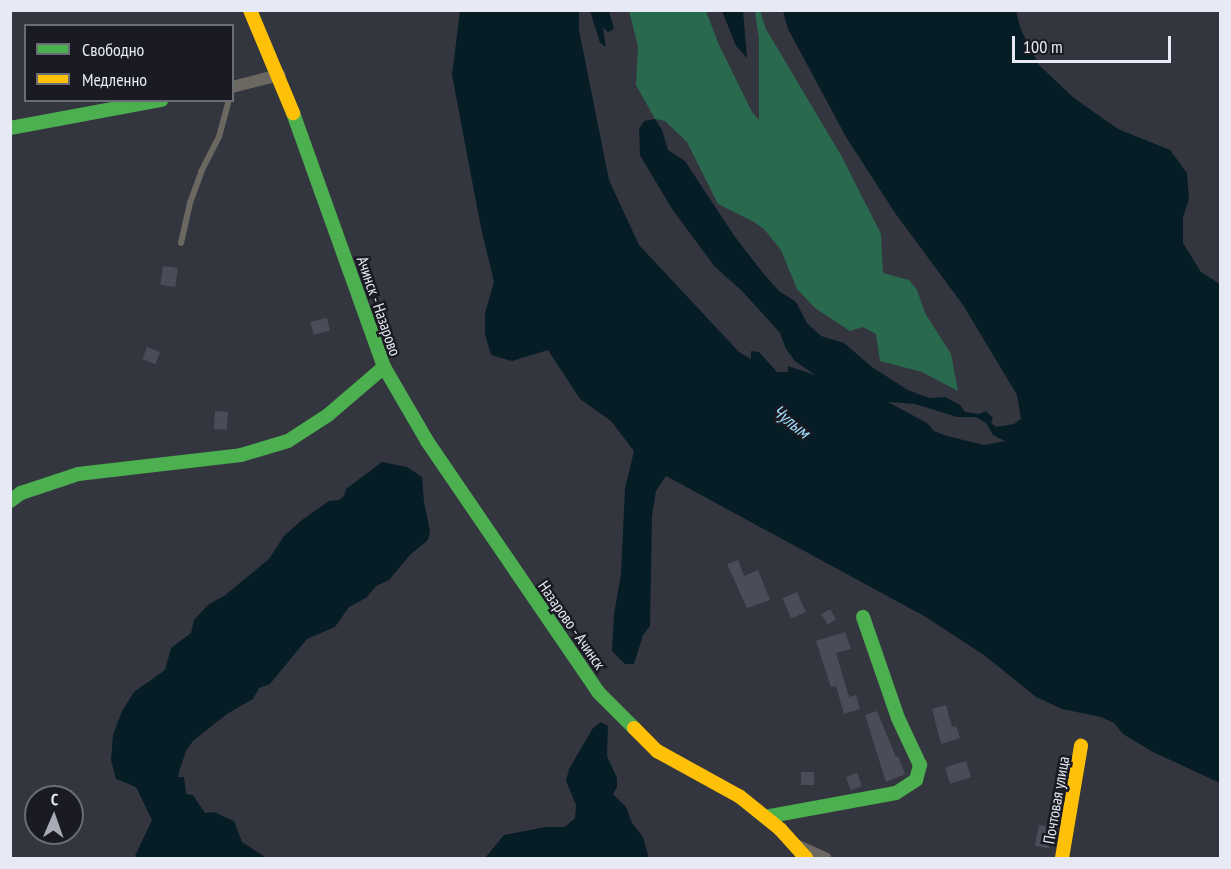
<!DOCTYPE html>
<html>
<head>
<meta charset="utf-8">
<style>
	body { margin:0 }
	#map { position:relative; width:1231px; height:869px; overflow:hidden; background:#34363f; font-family:"PT Sans Narrow",sans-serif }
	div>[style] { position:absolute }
	.forest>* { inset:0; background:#29694e }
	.water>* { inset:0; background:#061d26 }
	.building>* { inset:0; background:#4a4c5a; transform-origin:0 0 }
	.lane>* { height:6px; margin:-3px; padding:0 3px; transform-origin:3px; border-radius:3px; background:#6b6862 }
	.street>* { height:12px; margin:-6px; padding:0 6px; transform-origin:6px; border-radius:6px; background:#6b6862 }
	.fast>* { height:14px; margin:-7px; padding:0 7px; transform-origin:7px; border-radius:7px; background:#4caf50 }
	.slow>* { height:14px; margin:-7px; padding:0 7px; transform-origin:7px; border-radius:7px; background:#ffc107 }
	span { translate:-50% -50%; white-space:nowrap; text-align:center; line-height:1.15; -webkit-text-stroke:5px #191a22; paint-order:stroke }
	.street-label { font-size:16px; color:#e7e9f4 }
	.water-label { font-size:18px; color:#a1ddf9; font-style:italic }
	.frame { position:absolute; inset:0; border:12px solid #e7e9f4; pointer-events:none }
	.legend { position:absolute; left:24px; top:24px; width:210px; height:78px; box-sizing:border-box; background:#191a22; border:2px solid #6b6d76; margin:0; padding:8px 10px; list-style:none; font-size:18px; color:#e7e9f4 }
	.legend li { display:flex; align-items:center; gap:12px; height:30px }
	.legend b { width:30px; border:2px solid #6b6d76 }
	.north { position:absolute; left:24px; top:785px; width:60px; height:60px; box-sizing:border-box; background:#191a22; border:2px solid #6b6d76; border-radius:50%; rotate:2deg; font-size:16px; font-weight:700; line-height:24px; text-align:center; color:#e7e9f4 }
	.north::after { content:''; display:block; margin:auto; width:21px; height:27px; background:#a8aab5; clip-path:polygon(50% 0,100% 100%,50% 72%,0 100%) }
	.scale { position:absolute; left:1012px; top:36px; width:159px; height:27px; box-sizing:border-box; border:3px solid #e7e9f4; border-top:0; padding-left:8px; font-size:18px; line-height:21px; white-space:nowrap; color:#e7e9f4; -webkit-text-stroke:4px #191a22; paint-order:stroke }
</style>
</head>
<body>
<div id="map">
	<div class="forest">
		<div style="clip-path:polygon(629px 11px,706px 11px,719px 45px,752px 112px,759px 120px,759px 39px,755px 11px,760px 11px,766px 29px,842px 157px,881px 234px,883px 273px,909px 280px,917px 290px,925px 313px,951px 354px,958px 391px,922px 372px,880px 361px,876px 334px,863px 327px,850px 331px,815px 308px,797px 289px,781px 250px,764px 229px,754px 222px,718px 204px,687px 142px,665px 121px,655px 119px,636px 85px,638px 46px)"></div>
	</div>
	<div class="water">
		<div style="clip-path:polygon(evenodd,460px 11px,579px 11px,579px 30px,609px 180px,639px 245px,739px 352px,751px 359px,751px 351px,759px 352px,777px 372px,788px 372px,788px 366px,815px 375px,795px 361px,786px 349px,780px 333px,742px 291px,715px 267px,672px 209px,640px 155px,639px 129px,644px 121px,655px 119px,662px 130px,668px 150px,685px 161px,735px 237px,763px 273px,779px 291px,796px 302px,807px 323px,821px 336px,844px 343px,872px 367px,908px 390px,929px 398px,945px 397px,960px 405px,965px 412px,979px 414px,986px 411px,993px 418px,991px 423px,996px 427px,1014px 424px,1021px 419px,1017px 395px,963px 305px,895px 213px,846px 137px,788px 29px,783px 11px,1016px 11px,1021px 30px,1039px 65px,1074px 98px,1118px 129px,1170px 150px,1187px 173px,1189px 199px,1183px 218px,1183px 243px,1201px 272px,1220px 284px,1220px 783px,1153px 752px,1123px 734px,1114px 723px,1101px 717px,1062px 709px,1036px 697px,984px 655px,924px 616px,666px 476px,656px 491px,652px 516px,650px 626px,643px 635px,634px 664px,625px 664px,612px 651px,614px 614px,621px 574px,625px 488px,634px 451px,611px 421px,580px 399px,548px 350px,512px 361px,491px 355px,485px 334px,485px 313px,494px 282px,481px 228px,452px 75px,460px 11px,888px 402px,915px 404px,957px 417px,976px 417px,986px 423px,993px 435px,1005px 441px,984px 445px,947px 436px,934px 431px,927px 423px,888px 402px)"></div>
		<div style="clip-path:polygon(590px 11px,609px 11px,614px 29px,608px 32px,603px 28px,606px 47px,600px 43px)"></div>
		<div style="clip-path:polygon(722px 11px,743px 11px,747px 58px,736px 46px)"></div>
		<div style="clip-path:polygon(382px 462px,407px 467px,422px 477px,424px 502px,430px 531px,428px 540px,410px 555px,389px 580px,376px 586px,366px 598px,349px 607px,335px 627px,307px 639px,270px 684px,259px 688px,253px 699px,227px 714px,193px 741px,186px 751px,180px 769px,178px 777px,184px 777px,186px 794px,193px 795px,205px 813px,214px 812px,234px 821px,242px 842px,267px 858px,137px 858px,135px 856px,152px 820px,136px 787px,116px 779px,111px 760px,113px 735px,122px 711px,134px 692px,165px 670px,171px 648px,191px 633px,194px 620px,209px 604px,224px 596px,269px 559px,284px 536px,302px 520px,329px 501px,339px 500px,344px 496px,346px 489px)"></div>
		<div style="clip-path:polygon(601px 722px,608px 726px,607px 756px,617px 778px,617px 787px,613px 794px,626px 807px,632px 823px,643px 837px,649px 858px,485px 858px,504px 835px,546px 827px,565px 827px,575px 818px,576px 805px,566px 781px,569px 769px,593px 728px)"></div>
	</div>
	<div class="building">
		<div style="left:163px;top:266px;width:15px;height:19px;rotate:8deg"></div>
		<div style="left:327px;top:318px;width:13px;height:17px;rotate:77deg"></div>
		<div style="left:147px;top:347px;width:14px;height:13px;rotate:21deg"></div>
		<div style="left:215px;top:411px;width:13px;height:18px;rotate:4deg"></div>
		<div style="clip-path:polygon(738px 560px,744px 576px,758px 570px,770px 600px,747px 608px,727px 564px)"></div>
		<div style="left:797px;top:592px;width:22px;height:16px;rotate:66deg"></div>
		<div style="left:830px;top:609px;width:12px;height:10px;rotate:59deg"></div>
		<div style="clip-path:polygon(845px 632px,851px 649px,836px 653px,849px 697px,856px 695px,860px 709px,844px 714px,836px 686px,831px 687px,816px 641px)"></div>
		<div style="clip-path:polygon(946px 705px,952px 727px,956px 726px,960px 738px,941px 744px,932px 709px)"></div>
		<div style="clip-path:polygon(877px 711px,896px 757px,898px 756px,905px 774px,886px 782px,865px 715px)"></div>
		<div style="left:966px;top:761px;width:17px;height:22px;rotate:73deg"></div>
		<div style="left:801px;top:772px;width:13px;height:13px"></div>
		<div style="left:857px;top:773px;width:14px;height:12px;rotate:69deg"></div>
		<div style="left:1039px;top:825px;width:14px;height:21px;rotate:12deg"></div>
	</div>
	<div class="lane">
		<div style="left:181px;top:243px;width:41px;rotate:-77.3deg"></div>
		<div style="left:190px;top:203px;width:33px;rotate:-70deg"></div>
		<div style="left:201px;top:172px;width:39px;rotate:-63deg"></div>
		<div style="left:219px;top:137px;width:38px;rotate:-75deg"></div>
	</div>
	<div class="street">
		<div style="left:232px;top:87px;width:49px;rotate:-14.3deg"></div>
		<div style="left:798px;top:846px;width:30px;rotate:24deg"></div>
	</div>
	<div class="fast">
		<div style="left:10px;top:128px;width:154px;rotate:-10.5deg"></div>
		<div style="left:384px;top:367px;width:86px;rotate:59.8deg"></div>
		<div style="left:427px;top:441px;width:304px;rotate:55.7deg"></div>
		<div style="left:598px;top:692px;width:51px;rotate:45deg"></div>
		<div style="left:10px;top:501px;width:14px;rotate:-36deg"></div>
		<div style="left:21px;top:493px;width:60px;rotate:-18.4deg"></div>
		<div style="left:78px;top:474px;width:164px;rotate:-6.6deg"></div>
		<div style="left:241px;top:455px;width:49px;rotate:-16.6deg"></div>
		<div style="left:288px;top:441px;width:48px;rotate:-33deg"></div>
		<div style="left:328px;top:415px;width:74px;rotate:-40.6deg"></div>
		<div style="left:384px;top:367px;width:270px;rotate:-109.7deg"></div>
		<div style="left:765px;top:817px;width:133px;rotate:-10.4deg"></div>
		<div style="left:896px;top:793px;width:24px;rotate:-33deg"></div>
		<div style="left:916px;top:780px;width:16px;rotate:-75deg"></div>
		<div style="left:920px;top:765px;width:52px;rotate:-115.1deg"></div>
		<div style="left:898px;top:718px;width:107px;rotate:-109.1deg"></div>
	</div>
	<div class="slow">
		<div style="left:250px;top:10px;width:112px;rotate:67.3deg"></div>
		<div style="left:634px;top:728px;width:33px;rotate:45deg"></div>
		<div style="left:657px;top:751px;width:94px;rotate:28.8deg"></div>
		<div style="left:739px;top:796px;width:53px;rotate:38.8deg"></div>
		<div style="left:780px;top:829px;width:39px;rotate:48deg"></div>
		<div style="left:1062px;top:858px;width:114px;rotate:-80.4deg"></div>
	</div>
	<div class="street-label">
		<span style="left:379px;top:306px;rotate:71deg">Ачинск - Назарово</span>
		<span style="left:572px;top:625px;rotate:55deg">Назарово - Ачинск</span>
		<span style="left:1056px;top:800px;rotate:-80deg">Почтовая улица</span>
	</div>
	<div class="water-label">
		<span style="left:791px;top:422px;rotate:39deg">Чулым</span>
	</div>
	<div class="frame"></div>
	<ul class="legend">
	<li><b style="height:8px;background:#4caf50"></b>Свободно</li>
	<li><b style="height:8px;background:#ffc107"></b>Медленно</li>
	</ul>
	<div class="north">С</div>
	<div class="scale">100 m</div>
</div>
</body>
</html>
